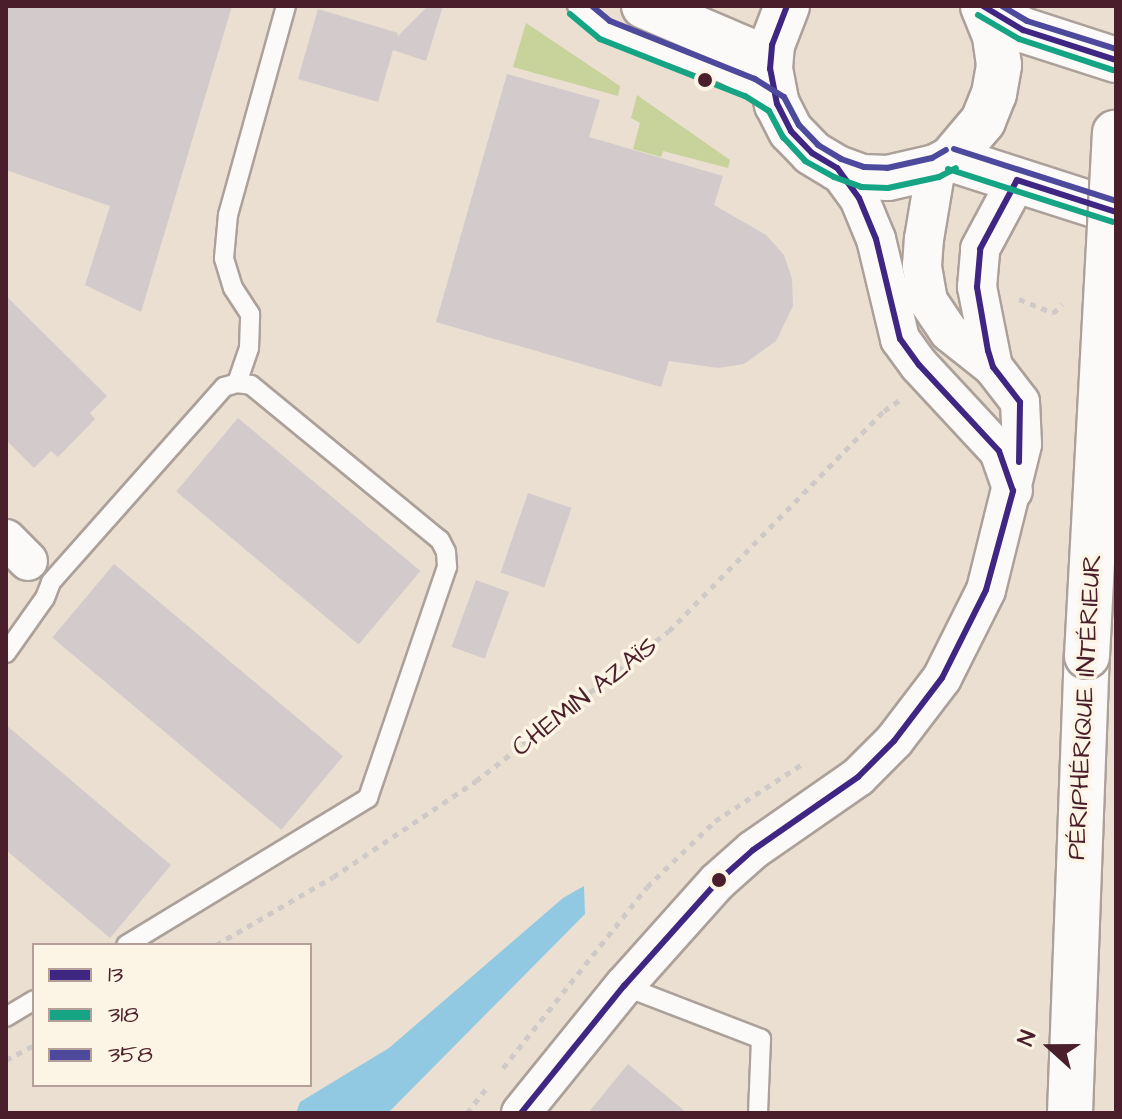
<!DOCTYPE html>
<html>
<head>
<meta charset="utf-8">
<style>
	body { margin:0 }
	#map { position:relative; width:1122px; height:1119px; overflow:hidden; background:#eadfd0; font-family:"Architects Daughter",sans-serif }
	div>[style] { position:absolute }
	.green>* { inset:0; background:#c7d39b }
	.water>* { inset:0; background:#92c9e2 }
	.building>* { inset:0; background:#d3cacc; transform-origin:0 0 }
	.path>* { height:5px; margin-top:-2.5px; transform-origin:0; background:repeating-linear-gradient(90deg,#cfc9c7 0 6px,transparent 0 12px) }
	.roads { filter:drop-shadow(2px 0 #aca19a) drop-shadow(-2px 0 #aca19a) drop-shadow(0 2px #aca19a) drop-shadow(0 -2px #aca19a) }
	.service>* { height:18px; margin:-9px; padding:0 9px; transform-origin:9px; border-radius:9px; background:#fcfaf8 }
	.minor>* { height:38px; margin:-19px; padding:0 19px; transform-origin:19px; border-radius:19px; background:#fcfaf8 }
	.primary>* { height:44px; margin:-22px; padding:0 22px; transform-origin:22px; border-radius:22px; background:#fcfaf8 }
	.motorway>* { height:44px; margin:-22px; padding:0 22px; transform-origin:22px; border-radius:22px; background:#fcfaf8 }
	.bridges { filter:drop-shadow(2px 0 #aca19a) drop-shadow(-2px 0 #aca19a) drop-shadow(0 2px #aca19a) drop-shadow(0 -2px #aca19a) }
	.motorway-bridge>* { height:44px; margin:-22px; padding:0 22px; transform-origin:22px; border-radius:22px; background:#fcfaf8 }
	.bus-1>* { height:6px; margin:-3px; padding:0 3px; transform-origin:3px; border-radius:3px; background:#3f2682 }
	.bus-2>* { height:6px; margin:-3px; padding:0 3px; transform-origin:3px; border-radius:3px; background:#15a584 }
	.bus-3>* { height:6px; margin:-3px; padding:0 3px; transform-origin:3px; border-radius:3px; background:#4d499d }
	.dots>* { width:22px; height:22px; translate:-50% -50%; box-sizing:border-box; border:4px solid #fcf5e5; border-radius:50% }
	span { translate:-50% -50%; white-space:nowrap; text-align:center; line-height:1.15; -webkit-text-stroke:7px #fcf5e5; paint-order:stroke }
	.street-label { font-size:26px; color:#4a1f2b }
	.frame { position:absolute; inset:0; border:8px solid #4a1f2b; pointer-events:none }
	.legend { position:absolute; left:32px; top:943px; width:280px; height:144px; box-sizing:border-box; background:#fcf5e5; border:2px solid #b59f9b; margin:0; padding:10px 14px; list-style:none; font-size:24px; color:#4a1f2b }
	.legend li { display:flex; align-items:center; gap:16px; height:40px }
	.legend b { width:40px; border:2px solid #b59f9b }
	.north { position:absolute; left:1010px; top:1007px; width:80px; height:80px; -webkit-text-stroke:6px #fcf5e5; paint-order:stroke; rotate:291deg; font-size:22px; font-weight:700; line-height:32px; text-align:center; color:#4a1f2b }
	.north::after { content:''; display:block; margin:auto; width:28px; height:36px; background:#4a1f2b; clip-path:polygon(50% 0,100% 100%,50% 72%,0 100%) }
</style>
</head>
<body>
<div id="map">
	<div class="green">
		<div style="clip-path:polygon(526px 23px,620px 86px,618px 96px,513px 67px)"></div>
		<div style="clip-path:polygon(637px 95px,730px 160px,728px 168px,663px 151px,661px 157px,633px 149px,640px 123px,631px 118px)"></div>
	</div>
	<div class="water">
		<div style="clip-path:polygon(584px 886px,585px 914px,388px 1113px,296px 1113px,300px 1102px,389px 1048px,563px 898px)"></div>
	</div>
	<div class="building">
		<div style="clip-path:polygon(6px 6px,232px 6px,141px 312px,85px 285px,110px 206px,6px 170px)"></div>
		<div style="clip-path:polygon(428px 6px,443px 6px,426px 61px,393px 50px,378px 102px,298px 79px,318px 9px,398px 33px,397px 37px)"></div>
		<div style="clip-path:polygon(507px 74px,600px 100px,589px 137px,723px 176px,714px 205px,766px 235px,784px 255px,792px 279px,793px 306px,776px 341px,744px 364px,718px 368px,669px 361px,661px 387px,436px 322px)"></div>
		<div style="clip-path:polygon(6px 296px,107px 396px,90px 413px,95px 419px,58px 457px,51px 451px,34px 468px,6px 440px)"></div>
		<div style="left:238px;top:418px;width:238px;height:96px;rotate:40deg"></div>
		<div style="left:528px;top:493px;width:46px;height:84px;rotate:19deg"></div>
		<div style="left:114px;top:564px;width:299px;height:96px;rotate:40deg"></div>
		<div style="left:476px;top:580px;width:35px;height:71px;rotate:20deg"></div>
		<div style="clip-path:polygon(6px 725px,171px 865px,110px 938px,6px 850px)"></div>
		<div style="clip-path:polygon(628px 1064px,687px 1113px,588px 1113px)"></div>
	</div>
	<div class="path">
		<div style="left:1019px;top:299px;width:37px;rotate:22deg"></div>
		<div style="left:1053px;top:313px;width:13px;rotate:-42deg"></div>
		<div style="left:216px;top:945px;width:135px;rotate:-30.2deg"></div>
		<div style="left:333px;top:877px;width:172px;rotate:-33.9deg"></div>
		<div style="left:476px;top:781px;width:244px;rotate:-37.9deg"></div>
		<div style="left:669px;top:631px;width:308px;rotate:-45.7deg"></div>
		<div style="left:884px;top:411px;width:19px;rotate:-35deg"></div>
		<div style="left:6px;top:1060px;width:32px;rotate:-28deg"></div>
		<div style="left:503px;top:1068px;width:231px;rotate:-51.5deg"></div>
		<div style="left:647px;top:887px;width:95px;rotate:-44.1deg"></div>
		<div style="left:715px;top:821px;width:108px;rotate:-33.2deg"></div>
		<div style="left:467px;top:1113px;width:36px;rotate:-52deg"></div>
	</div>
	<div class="roads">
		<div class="service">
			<div style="left:577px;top:6px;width:37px;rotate:41deg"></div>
			<div style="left:605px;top:30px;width:127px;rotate:20.3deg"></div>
			<div style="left:724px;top:74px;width:54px;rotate:29deg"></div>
			<div style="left:237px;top:383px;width:37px;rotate:-71deg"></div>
			<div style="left:249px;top:348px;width:34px;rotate:-88deg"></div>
			<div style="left:250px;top:314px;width:31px;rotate:-123deg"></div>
			<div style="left:233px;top:288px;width:31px;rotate:-107deg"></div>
			<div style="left:224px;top:258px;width:43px;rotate:-84.7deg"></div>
			<div style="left:228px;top:215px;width:217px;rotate:-74.5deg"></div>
			<div style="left:6px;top:653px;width:67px;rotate:-54.7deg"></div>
			<div style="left:45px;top:598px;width:17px;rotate:-69deg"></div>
			<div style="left:51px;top:582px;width:261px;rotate:-48.4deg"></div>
			<div style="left:224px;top:387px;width:14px;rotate:-17deg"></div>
			<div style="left:237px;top:383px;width:14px;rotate:8deg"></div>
			<div style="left:251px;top:385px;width:244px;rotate:39.4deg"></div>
			<div style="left:440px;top:540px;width:13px;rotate:63deg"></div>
			<div style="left:446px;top:552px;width:15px;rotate:86deg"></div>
			<div style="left:447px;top:567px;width:244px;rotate:108.9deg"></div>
			<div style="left:368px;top:798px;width:283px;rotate:148.7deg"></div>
			<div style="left:624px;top:986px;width:147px;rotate:21.1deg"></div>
			<div style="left:761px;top:1039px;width:74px;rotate:92.3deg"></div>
			<div style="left:6px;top:1017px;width:33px;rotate:-31deg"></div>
		</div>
		<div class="minor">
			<div style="left:837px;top:168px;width:37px;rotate:54deg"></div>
			<div style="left:859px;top:198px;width:44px;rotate:67.5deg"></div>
			<div style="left:876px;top:239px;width:103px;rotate:76.5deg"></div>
			<div style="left:900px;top:339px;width:32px;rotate:54deg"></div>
			<div style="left:919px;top:365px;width:117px;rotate:47.1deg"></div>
			<div style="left:999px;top:451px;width:42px;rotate:70.7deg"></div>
			<div style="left:993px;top:367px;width:82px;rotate:-101.3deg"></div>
			<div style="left:977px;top:287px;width:38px;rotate:-85deg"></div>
			<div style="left:980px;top:249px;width:78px;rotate:-61.8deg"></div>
			<div style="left:6px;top:539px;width:31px;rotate:45deg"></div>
			<div style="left:521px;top:1113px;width:164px;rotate:-51deg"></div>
			<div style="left:624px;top:986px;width:140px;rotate:-48.2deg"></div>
			<div style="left:717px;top:882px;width:48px;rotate:-41.6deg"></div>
			<div style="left:753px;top:850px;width:128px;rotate:-34.8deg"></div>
			<div style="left:858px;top:777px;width:51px;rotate:-45deg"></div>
			<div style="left:894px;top:741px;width:79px;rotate:-52.7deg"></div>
			<div style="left:942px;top:678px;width:98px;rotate:-63.4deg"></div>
			<div style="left:986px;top:590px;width:150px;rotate:-76.1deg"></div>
			<div style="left:1022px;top:444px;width:42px;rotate:-92.7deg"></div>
			<div style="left:1020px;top:402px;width:44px;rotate:-127.6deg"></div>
			<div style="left:993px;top:367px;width:56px;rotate:-141.5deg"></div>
			<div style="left:949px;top:332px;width:37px;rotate:-124deg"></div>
			<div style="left:928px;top:301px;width:36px;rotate:-100deg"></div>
			<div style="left:922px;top:266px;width:27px;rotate:-86deg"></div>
			<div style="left:924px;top:239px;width:73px;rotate:-80.5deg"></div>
		</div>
		<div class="primary">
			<div style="left:644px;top:6px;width:112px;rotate:23.1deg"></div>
			<div style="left:747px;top:50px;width:30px;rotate:40deg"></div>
			<div style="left:787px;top:6px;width:42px;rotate:111deg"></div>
			<div style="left:772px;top:45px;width:24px;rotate:95deg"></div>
			<div style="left:770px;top:69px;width:36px;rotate:79deg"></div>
			<div style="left:777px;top:104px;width:30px;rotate:63deg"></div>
			<div style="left:791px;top:131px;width:30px;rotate:46deg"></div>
			<div style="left:812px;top:153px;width:29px;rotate:31deg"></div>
			<div style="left:837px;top:168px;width:27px;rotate:20deg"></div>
			<div style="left:862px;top:177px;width:26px;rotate:2deg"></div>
			<div style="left:888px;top:178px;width:49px;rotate:-12.9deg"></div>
			<div style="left:936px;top:167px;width:17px;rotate:-28deg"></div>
			<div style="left:951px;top:159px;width:50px;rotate:-49.9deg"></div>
			<div style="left:983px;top:121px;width:29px;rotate:-68deg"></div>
			<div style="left:994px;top:94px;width:29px;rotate:-80deg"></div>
			<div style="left:999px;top:65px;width:29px;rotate:-98deg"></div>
			<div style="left:995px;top:36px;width:32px;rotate:-112deg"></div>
			<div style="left:984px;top:8px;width:45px;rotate:29.4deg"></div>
			<div style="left:1023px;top:30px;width:98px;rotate:17.9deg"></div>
			<div style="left:951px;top:159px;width:173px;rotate:17.8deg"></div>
		</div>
		<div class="motorway">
			<div style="left:1070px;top:1113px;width:457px;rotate:-87.9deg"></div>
		</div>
	</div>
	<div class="bridges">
		<div class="motorway-bridge">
			<div style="left:1087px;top:656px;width:524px;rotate:-86.94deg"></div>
		</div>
	</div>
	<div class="bus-1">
		<div style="left:983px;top:6px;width:47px;rotate:31deg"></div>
		<div style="left:1023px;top:30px;width:98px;rotate:17.9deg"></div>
		<div style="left:1019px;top:462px;width:60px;rotate:-89deg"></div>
		<div style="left:1020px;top:402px;width:44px;rotate:-127.6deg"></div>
		<div style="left:993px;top:367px;width:17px;rotate:-107deg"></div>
		<div style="left:988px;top:351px;width:65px;rotate:-99.8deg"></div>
		<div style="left:977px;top:287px;width:38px;rotate:-85deg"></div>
		<div style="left:980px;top:249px;width:78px;rotate:-61.8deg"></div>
		<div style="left:1017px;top:180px;width:104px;rotate:17.9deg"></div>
		<div style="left:521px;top:1113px;width:164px;rotate:-51deg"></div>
		<div style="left:624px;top:986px;width:140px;rotate:-48.2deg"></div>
		<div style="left:717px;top:882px;width:48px;rotate:-41.6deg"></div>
		<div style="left:753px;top:850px;width:128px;rotate:-34.8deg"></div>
		<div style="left:858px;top:777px;width:51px;rotate:-45deg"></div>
		<div style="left:894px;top:741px;width:79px;rotate:-52.7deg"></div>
		<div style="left:942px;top:678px;width:98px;rotate:-63.4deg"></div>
		<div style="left:986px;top:590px;width:103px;rotate:-74.7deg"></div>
		<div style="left:1013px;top:491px;width:42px;rotate:-109.3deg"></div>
		<div style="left:999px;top:451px;width:117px;rotate:-132.9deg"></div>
		<div style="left:919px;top:365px;width:32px;rotate:-126deg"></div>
		<div style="left:900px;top:339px;width:103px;rotate:-103.5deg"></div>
		<div style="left:876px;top:239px;width:44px;rotate:-112.5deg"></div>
		<div style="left:859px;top:198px;width:37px;rotate:-126deg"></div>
		<div style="left:837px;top:168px;width:29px;rotate:-149deg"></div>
		<div style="left:812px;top:153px;width:30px;rotate:-134deg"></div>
		<div style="left:791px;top:131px;width:30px;rotate:-117deg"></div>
		<div style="left:777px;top:104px;width:36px;rotate:-101deg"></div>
		<div style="left:770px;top:69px;width:24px;rotate:-85deg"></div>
		<div style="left:772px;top:45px;width:42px;rotate:-69deg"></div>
	</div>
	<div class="bus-2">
		<div style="left:570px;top:14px;width:39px;rotate:40deg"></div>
		<div style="left:600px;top:39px;width:156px;rotate:21.5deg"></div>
		<div style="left:745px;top:96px;width:28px;rotate:32deg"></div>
		<div style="left:769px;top:111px;width:30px;rotate:62deg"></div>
		<div style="left:783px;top:137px;width:33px;rotate:47deg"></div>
		<div style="left:805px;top:161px;width:33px;rotate:29deg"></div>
		<div style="left:834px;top:177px;width:29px;rotate:20deg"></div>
		<div style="left:861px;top:187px;width:27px;rotate:2deg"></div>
		<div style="left:888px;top:188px;width:52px;rotate:-12.2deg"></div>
		<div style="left:939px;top:177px;width:19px;rotate:-28deg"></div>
		<div style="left:978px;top:15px;width:48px;rotate:30.3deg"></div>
		<div style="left:1019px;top:39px;width:99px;rotate:18.3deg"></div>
		<div style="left:948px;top:169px;width:173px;rotate:17.8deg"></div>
	</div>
	<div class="bus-3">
		<div style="left:592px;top:6px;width:23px;rotate:40deg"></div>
		<div style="left:610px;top:21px;width:156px;rotate:21.8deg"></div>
		<div style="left:755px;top:79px;width:34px;rotate:32deg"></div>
		<div style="left:784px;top:97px;width:32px;rotate:62deg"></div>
		<div style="left:799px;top:125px;width:28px;rotate:46deg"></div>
		<div style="left:818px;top:145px;width:27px;rotate:31deg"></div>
		<div style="left:841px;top:159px;width:24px;rotate:19deg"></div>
		<div style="left:864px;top:167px;width:23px;rotate:2deg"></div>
		<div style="left:887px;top:168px;width:46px;rotate:-12.5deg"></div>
		<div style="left:932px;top:158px;width:16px;rotate:-30deg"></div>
		<div style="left:1002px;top:6px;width:29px;rotate:31deg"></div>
		<div style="left:1027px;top:21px;width:93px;rotate:17.5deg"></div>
		<div style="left:954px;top:149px;width:170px;rotate:17.8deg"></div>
	</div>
	<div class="dots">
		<div style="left:705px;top:80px;background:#4a1f2b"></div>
		<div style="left:719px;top:880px;background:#4a1f2b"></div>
	</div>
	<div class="street-label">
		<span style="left:585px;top:697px;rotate:-38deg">CHEMIN AZAÏS</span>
		<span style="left:1085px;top:707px;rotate:-87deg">PÉRIPHÉRIQUE INTÉRIEUR</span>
	</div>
	<div class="frame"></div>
	<ul class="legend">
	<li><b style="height:10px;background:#3f2682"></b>13</li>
	<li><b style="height:10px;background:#15a584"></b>318</li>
	<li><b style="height:10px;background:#4d499d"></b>358</li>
	</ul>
	<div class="north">N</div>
</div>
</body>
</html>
